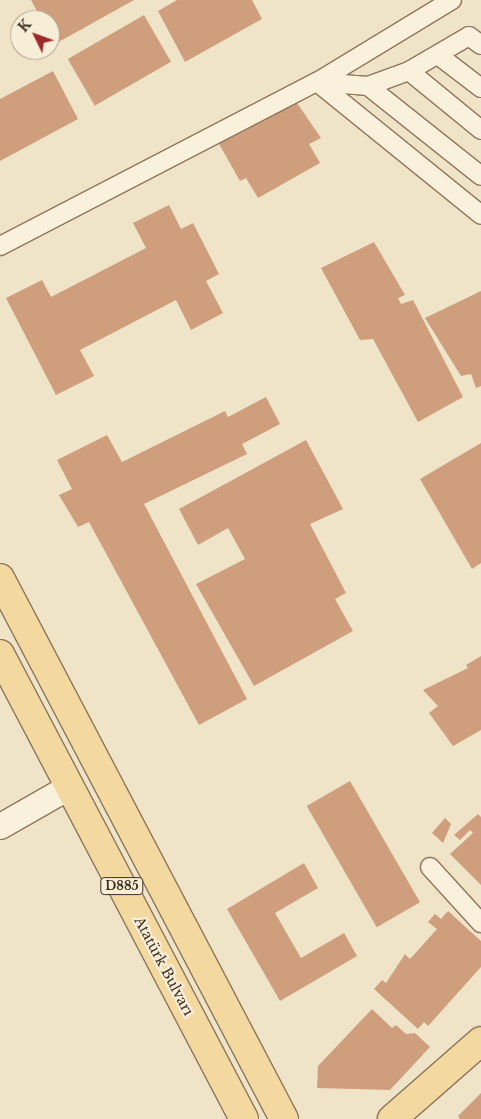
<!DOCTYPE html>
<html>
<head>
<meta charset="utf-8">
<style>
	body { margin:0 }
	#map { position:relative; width:481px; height:1119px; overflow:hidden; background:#f0e4c8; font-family:"Libre Baskerville",serif }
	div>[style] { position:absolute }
	.building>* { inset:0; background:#cf9f7d; transform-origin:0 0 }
	.roads { filter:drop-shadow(1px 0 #8d765c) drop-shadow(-1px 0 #8d765c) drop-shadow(0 1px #8d765c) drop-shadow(0 -1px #8d765c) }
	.street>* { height:18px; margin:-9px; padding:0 9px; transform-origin:9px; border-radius:9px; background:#faf1dc }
	.secondary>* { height:25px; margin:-12.5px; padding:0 12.5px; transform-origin:12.5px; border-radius:12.5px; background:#faf1dc }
	.primary>* { height:28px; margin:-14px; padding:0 14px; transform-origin:14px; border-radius:14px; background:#f3d9a0 }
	span { translate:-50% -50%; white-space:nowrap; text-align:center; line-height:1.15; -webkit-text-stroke:4.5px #f7eed8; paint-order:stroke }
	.shield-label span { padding:1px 4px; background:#f7eed8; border:1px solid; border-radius:4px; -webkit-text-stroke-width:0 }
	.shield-label { font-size:12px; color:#3d2e20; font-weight:700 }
	.street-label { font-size:14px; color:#3d2e20 }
	.north { position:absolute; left:10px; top:10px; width:50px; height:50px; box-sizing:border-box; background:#f7eed8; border:1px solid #ada18e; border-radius:50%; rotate:312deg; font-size:14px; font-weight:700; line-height:20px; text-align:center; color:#3d2e20 }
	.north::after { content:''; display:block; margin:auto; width:18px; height:22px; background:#9e2a2b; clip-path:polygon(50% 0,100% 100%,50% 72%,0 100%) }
</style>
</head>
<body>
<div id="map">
	<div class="building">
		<div style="clip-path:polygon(31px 0,134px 0,55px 44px,50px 20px,42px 20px)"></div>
		<div style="clip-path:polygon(177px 0,252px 0,262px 19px,185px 62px,158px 11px)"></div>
		<div style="left:144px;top:15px;width:54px;height:88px;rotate:60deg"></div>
		<div style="clip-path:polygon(53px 71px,78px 119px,0 161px,0 99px)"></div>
		<div style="clip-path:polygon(297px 103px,321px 138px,309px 144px,320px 163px,258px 198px,246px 178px,240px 181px,218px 142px)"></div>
		<div style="clip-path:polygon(169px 205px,181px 229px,193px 223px,219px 274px,206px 281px,223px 313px,191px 330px,176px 300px,80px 350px,94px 376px,56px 395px,6px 298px,42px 280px,51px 297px,146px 248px,133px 223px)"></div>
		<div style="clip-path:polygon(374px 242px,405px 295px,398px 298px,401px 304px,413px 300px,463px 397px,418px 422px,373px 339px,360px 340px,321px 268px)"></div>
		<div style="clip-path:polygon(481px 291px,481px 386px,476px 388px,471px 374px,461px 376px,425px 318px)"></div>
		<div style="clip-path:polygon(266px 397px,280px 424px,242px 444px,247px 454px,144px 504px,247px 699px,199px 725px,89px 522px,78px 527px,59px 495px,72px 489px,57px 460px,107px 435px,122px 462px,225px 411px,228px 417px)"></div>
		<div style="clip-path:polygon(306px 440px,343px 509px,310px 524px,346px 593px,335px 599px,353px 631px,254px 686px,196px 584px,245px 559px,228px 528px,198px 545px,179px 509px)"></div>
		<div style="clip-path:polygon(481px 443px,481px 563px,472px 569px,420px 479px)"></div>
		<div style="clip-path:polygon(481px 656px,481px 730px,453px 746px,429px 713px,438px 706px,423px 690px,468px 668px,466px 665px)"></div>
		<div style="left:350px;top:781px;width:140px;height:50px;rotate:60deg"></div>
		<div style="clip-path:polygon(478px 814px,481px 817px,481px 885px,450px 854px,473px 833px,470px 830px,460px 840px,454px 835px)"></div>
		<div style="clip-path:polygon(445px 818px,451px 824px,443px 843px,432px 833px)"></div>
		<div style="clip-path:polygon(304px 863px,318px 888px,275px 913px,301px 958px,344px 933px,357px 956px,280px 1001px,227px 909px)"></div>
		<div style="clip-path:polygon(448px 911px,481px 941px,481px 967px,428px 1026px,424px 1022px,418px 1029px,374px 989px,382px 980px,386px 983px,405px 954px,410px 959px,437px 929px,428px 922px,435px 914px,441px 919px)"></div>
		<div style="clip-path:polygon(372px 1009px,392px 1028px,396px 1025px,406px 1034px,415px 1033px,430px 1047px,390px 1090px,317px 1088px,318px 1066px)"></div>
		<div style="clip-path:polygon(481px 1093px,481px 1119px,460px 1119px,458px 1116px)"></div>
	</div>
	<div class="roads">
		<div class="street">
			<div style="left:438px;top:55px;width:54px;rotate:37.5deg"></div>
			<div style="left:409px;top:71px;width:93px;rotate:39.3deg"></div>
			<div style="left:317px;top:82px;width:211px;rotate:39deg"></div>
			<div style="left:317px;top:82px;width:51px;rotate:4.5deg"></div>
			<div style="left:368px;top:86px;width:44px;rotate:-20.1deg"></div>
			<div style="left:409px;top:71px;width:69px;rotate:-30.3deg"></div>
			<div style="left:469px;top:36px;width:15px;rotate:37deg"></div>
			<div style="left:368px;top:86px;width:144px;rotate:38.5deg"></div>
			<div style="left:0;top:246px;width:357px;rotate:-27.4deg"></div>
			<div style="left:317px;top:82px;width:158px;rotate:-31.3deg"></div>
			<div style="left:430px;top:867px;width:76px;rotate:47.7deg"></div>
		</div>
		<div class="secondary">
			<div style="left:0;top:826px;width:78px;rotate:-29.8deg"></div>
		</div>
		<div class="primary">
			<div style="left:0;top:578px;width:611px;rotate:62.3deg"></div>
			<div style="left:0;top:654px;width:525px;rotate:62.31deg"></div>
			<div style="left:392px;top:1119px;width:118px;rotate:-41.2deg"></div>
		</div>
	</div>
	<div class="shield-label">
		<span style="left:122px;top:886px">D885</span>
	</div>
	<div class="street-label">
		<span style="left:164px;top:966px;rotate:62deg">Atatürk Bulvarı</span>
	</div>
	<div class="north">K</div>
</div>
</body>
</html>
